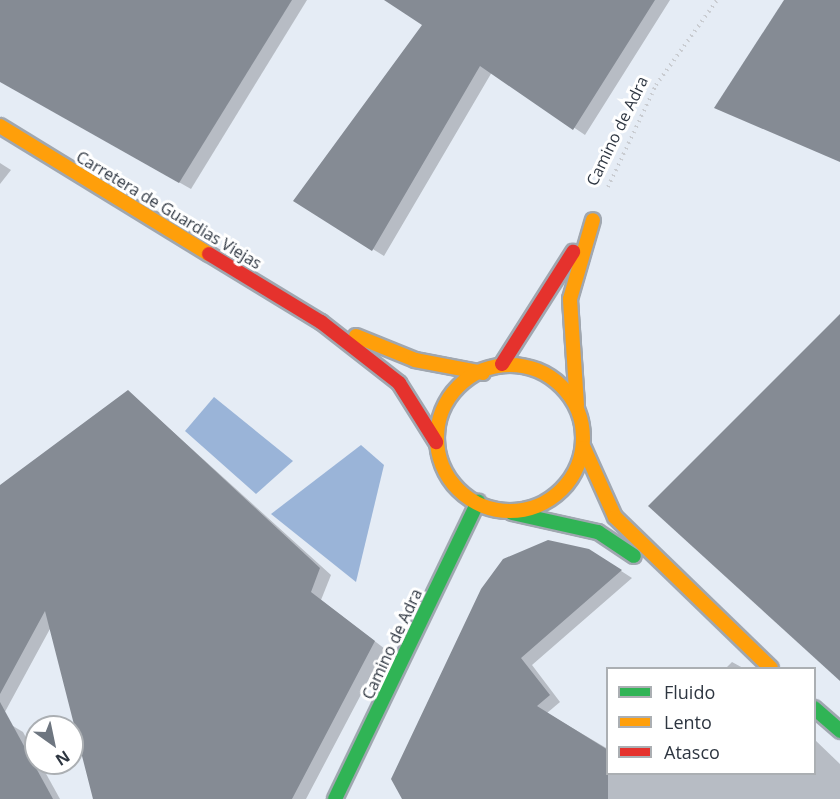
<!DOCTYPE html>
<html>
<head>
<meta charset="utf-8">
<style>
	body { margin:0 }
	#map { position:relative; width:840px; height:799px; overflow:hidden; background:#e5ecf5; font-family:"Open Sans",sans-serif }
	div>[style] { position:absolute }
	.water>* { inset:0; background:#9ab4d8 }
	.shadow>* { inset:0; background:#0003 }
	.building>* { inset:0; background:#858b94 }
	.path>* { height:4px; margin-top:-2px; transform-origin:0; background:repeating-linear-gradient(90deg,#c9ccd1 0 1.5px,transparent 0 6px) }
	.roads { filter:drop-shadow(2px 0 #a0a7b0) drop-shadow(-2px 0 #a0a7b0) drop-shadow(0 2px #a0a7b0) drop-shadow(0 -2px #a0a7b0) }
	.fast>* { height:14px; margin:-7px; padding:0 7px; transform-origin:7px; border-radius:7px; background:#30b455 }
	.slow>* { height:14px; margin:-7px; padding:0 7px; transform-origin:7px; border-radius:7px; background:#ff9f0a }
	.slow>.ring { margin:-7px; padding:0; box-sizing:content-box; background:none; border:14px solid #ff9f0a; border-radius:50% }
	.jam>* { height:14px; margin:-7px; padding:0 7px; transform-origin:7px; border-radius:7px; background:#e5322d }
	span { translate:-50% -50%; white-space:nowrap; text-align:center; line-height:1.15; -webkit-text-stroke:6px #fff; paint-order:stroke }
	.street-label { font-size:16px; color:#2e3641 }
	.legend { position:absolute; left:606px; top:667px; width:210px; height:108px; box-sizing:border-box; background:#fff; border:2px solid #abafb3; margin:0; padding:8px 10px; list-style:none; font-size:18px; color:#2e3641 }
	.legend li { display:flex; align-items:center; gap:12px; height:30px }
	.legend b { width:30px; border:2px solid #abafb3 }
	.north { position:absolute; left:24px; top:715px; width:60px; height:60px; box-sizing:border-box; background:#fff; border:2px solid #abafb3; border-radius:50%; rotate:147deg; font-size:16px; font-weight:700; line-height:24px; text-align:center; color:#2e3641 }
	.north::after { content:''; display:block; margin:auto; width:21px; height:27px; background:#6e7680; clip-path:polygon(50% 0,100% 100%,50% 72%,0 100%) }
</style>
</head>
<body>
<div id="map">
	<div class="water">
		<div style="clip-path:polygon(214px 397px,293px 461px,256px 494px,185px 431px)"></div>
		<div style="clip-path:polygon(361px 445px,384px 465px,356px 582px,271px 514px)"></div>
	</div>
	<div class="shadow">
		<div style="clip-path:polygon(0 0,307px 0,191px 189px,0 81px)"></div>
		<div style="clip-path:polygon(387px 0,670px 0,585px 135px,492px 72px,384px 256px,295px 201px,424px 24px)"></div>
		<div style="clip-path:polygon(0 163px,11px 170px,0 184px)"></div>
		<div style="clip-path:polygon(129px 392px,331px 575px,321px 600px,385px 649px,306px 799px,95px 799px,51px 627px,0 721px,0 487px)"></div>
		<div style="clip-path:polygon(601px 558px,632px 578px,532px 665px,560px 702px,547px 713px,608px 749px,608px 774px,814px 774px,814px 739px,840px 764px,840px 799px,404px 799px)"></div>
		<div style="clip-path:polygon(732px 662px,743px 668px,744px 668px,726px 668px)"></div>
		<div style="clip-path:polygon(13px 726px,23px 732px,60px 799px,0 799px,0 760px)"></div>
	</div>
	<div class="building">
		<div style="clip-path:polygon(0 0,292px 0,179px 183px,0 82px)"></div>
		<div style="clip-path:polygon(384px 0,655px 0,573px 130px,480px 66px,372px 251px,293px 201px,422px 25px)"></div>
		<div style="clip-path:polygon(784px 0,840px 0,840px 162px,714px 108px)"></div>
		<div style="clip-path:polygon(840px 314px,840px 681px,648px 506px)"></div>
		<div style="clip-path:polygon(128px 390px,320px 568px,311px 592px,375px 641px,292px 799px,93px 799px,45px 611px,0 694px,0 485px)"></div>
		<div style="clip-path:polygon(548px 540px,589px 549px,622px 570px,521px 658px,550px 695px,537px 706px,608px 750px,608px 799px,402px 799px,391px 779px,481px 589px,503px 559px)"></div>
		<div style="clip-path:polygon(0 702px,53px 799px,0 799px)"></div>
	</div>
	<div class="path">
		<div style="left:608px;top:187px;width:113px;rotate:-64.8deg"></div>
		<div style="left:656px;top:85px;width:105px;rotate:-54.3deg"></div>
	</div>
	<div class="roads">
		<div class="fast">
			<div style="left:512px;top:513px;width:88px;rotate:12.5deg"></div>
			<div style="left:598px;top:532px;width:43px;rotate:33.7deg"></div>
			<div style="left:814px;top:708px;width:35px;rotate:41deg"></div>
			<div style="left:335px;top:799px;width:330px;rotate:-64.3deg"></div>
		</div>
		<div class="slow">
			<div style="left:0;top:126px;width:245px;rotate:31.5deg"></div>
			<div style="left:356px;top:336px;width:64px;rotate:22.1deg"></div>
			<div style="left:415px;top:360px;width:69px;rotate:10.8deg"></div>
			<div class="ring" style="left:437px;top:365px;width:132px;height:132px"></div>
			<div style="left:577px;top:405px;width:106px;rotate:-93.8deg"></div>
			<div style="left:570px;top:299px;width:82px;rotate:-73.8deg"></div>
			<div style="left:584px;top:448px;width:76px;rotate:65.8deg"></div>
			<div style="left:615px;top:517px;width:217px;rotate:44.1deg"></div>
		</div>
		<div class="jam">
			<div style="left:209px;top:254px;width:131px;rotate:31.3deg"></div>
			<div style="left:321px;top:322px;width:99px;rotate:38deg"></div>
			<div style="left:399px;top:383px;width:70px;rotate:57.9deg"></div>
			<div style="left:502px;top:364px;width:133px;rotate:-57.6deg"></div>
		</div>
	</div>
	<div class="street-label">
		<span style="left:617px;top:131px;rotate:-64deg">Camino de Adra</span>
		<span style="left:169px;top:210px;rotate:31deg">Carretera de Guardias Viejas</span>
		<span style="left:392px;top:644px;rotate:-65deg">Camino de Adra</span>
	</div>
	<ul class="legend">
	<li><b style="height:8px;background:#30b455"></b>Fluido</li>
	<li><b style="height:8px;background:#ff9f0a"></b>Lento</li>
	<li><b style="height:8px;background:#e5322d"></b>Atasco</li>
	</ul>
	<div class="north">N</div>
</div>
</body>
</html>
